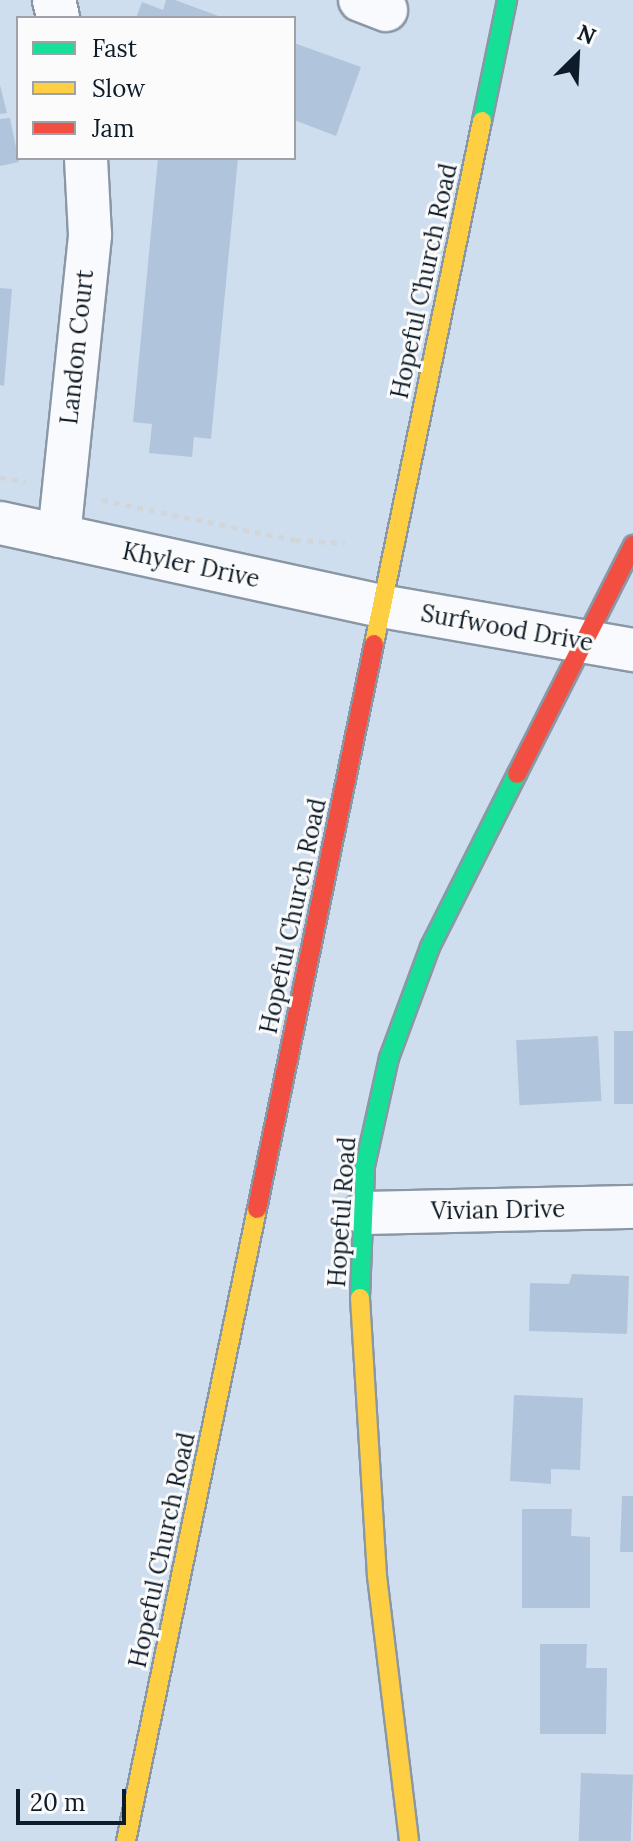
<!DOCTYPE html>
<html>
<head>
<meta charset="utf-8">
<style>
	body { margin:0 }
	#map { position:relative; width:633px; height:1841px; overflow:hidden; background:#cedeef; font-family:Lora,serif }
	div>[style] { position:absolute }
	.building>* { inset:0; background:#b0c5db; transform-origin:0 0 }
	.path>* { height:5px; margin-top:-2.5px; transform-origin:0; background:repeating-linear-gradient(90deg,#d1d6db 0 6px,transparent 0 12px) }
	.roads { filter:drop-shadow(2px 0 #8a97a5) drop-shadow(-2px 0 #8a97a5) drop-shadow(0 2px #8a97a5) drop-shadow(0 -2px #8a97a5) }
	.street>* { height:42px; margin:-21px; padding:0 21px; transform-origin:21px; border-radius:21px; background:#f8fafd }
	.fast>* { height:18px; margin:-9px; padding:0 9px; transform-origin:9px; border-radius:9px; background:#16e098 }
	.slow>* { height:18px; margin:-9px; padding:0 9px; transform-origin:9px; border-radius:9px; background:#ffcf43 }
	.jam>* { height:18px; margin:-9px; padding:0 9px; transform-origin:9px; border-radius:9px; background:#f24e42 }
	span { translate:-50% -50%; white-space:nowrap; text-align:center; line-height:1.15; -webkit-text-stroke:6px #fbfbfb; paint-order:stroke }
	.street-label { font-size:24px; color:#0e1c29 }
	.legend { position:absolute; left:16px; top:16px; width:280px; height:144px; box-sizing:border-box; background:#fbfbfb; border:2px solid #9ca2a7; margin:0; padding:10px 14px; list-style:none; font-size:24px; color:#0e1c29 }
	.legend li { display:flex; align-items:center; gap:16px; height:40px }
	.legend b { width:40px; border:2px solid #9ca2a7 }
	.north { position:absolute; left:537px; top:16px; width:80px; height:80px; -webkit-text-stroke:6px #fbfbfb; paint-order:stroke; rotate:24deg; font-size:22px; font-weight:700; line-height:32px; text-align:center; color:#0e1c29 }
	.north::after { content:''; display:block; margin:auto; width:28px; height:36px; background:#0e1c29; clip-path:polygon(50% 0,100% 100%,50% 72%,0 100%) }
	.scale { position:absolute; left:16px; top:1789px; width:110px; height:36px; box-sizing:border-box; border:4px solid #0e1c29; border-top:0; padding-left:10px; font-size:24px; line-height:28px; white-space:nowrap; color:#0e1c29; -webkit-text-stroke:6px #fbfbfb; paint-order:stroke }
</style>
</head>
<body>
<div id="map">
	<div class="building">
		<div style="clip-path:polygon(166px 0,175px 0,224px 18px,136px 18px,142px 2px,163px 10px)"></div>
		<div style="clip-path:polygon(294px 43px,361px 67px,336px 136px,294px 120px)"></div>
		<div style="clip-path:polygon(0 85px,7px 113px,0 114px)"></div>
		<div style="clip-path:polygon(10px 118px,19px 162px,0 166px,0 119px)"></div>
		<div style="clip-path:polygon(158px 158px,238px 158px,211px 439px,194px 437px,192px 457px,149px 453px,152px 424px,133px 422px)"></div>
		<div style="clip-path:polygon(0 288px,12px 289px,4px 386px,0 385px)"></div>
		<div style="left:614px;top:1031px;width:19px;height:73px"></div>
		<div style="left:598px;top:1036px;width:65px;height:82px;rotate:87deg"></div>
		<div style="clip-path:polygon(572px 1274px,629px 1276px,627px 1334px,529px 1331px,530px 1283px,569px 1284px)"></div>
		<div style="clip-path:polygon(514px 1395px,583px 1398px,580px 1470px,551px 1469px,551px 1484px,510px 1481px)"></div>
		<div style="clip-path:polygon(622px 1496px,633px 1496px,633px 1552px,620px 1552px)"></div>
		<div style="clip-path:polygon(522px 1509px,572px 1509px,571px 1536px,590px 1537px,590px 1608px,522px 1608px)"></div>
		<div style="clip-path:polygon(540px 1644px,587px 1644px,586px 1668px,607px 1668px,606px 1734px,540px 1734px)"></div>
		<div style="left:581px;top:1773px;width:52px;height:68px;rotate:2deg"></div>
	</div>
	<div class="path">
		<div style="left:0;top:477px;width:26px;rotate:11deg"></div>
		<div style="left:102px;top:500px;width:197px;rotate:11.7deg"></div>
		<div style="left:295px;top:540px;width:50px;rotate:3.4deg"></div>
	</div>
	<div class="roads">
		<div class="street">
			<div style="left:54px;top:0;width:18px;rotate:77deg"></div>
			<div style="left:360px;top:0;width:28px;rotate:21deg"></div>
			<div style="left:0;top:523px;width:390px;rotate:12.3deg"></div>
			<div style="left:381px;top:606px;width:256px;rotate:9.9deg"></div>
			<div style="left:59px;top:536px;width:303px;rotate:-84.1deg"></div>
			<div style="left:90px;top:235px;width:77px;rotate:-93deg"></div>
			<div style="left:364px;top:1213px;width:269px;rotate:-1.3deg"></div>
		</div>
		<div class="fast">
			<div style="left:482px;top:121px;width:124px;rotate:-78.3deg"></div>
			<div style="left:360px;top:1298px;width:132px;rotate:-87.8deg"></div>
			<div style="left:365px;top:1166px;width:111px;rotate:-77.5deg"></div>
			<div style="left:389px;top:1058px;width:118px;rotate:-69.7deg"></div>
			<div style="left:430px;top:947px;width:194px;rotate:-63.3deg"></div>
		</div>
		<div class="slow">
			<div style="left:374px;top:644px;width:534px;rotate:-78.33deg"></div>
			<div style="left:360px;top:1298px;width:279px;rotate:86.5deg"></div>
			<div style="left:377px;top:1576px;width:267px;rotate:83.1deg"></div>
			<div style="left:126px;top:1841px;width:645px;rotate:-78.29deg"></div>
		</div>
		<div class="jam">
			<div style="left:517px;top:774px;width:257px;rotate:-63.1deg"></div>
			<div style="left:257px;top:1209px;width:577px;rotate:-78.3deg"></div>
		</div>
	</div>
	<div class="street-label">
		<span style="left:424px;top:281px;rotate:-78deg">Hopeful Church Road</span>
		<span style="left:77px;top:347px;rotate:-84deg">Landon Court</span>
		<span style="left:191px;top:565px;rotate:12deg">Khyler Drive</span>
		<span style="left:507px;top:628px;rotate:10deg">Surfwood Drive</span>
		<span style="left:293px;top:916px;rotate:-78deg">Hopeful Church Road</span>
		<span style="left:498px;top:1210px;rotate:-1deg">Vivian Drive</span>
		<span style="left:342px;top:1212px;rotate:-86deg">Hopeful Road</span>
		<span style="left:162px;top:1550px;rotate:-78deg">Hopeful Church Road</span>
	</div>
	<ul class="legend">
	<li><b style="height:10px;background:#16e098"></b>Fast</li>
	<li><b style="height:10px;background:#ffcf43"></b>Slow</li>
	<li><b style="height:10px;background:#f24e42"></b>Jam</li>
	</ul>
	<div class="north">N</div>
	<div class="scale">20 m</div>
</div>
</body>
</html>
